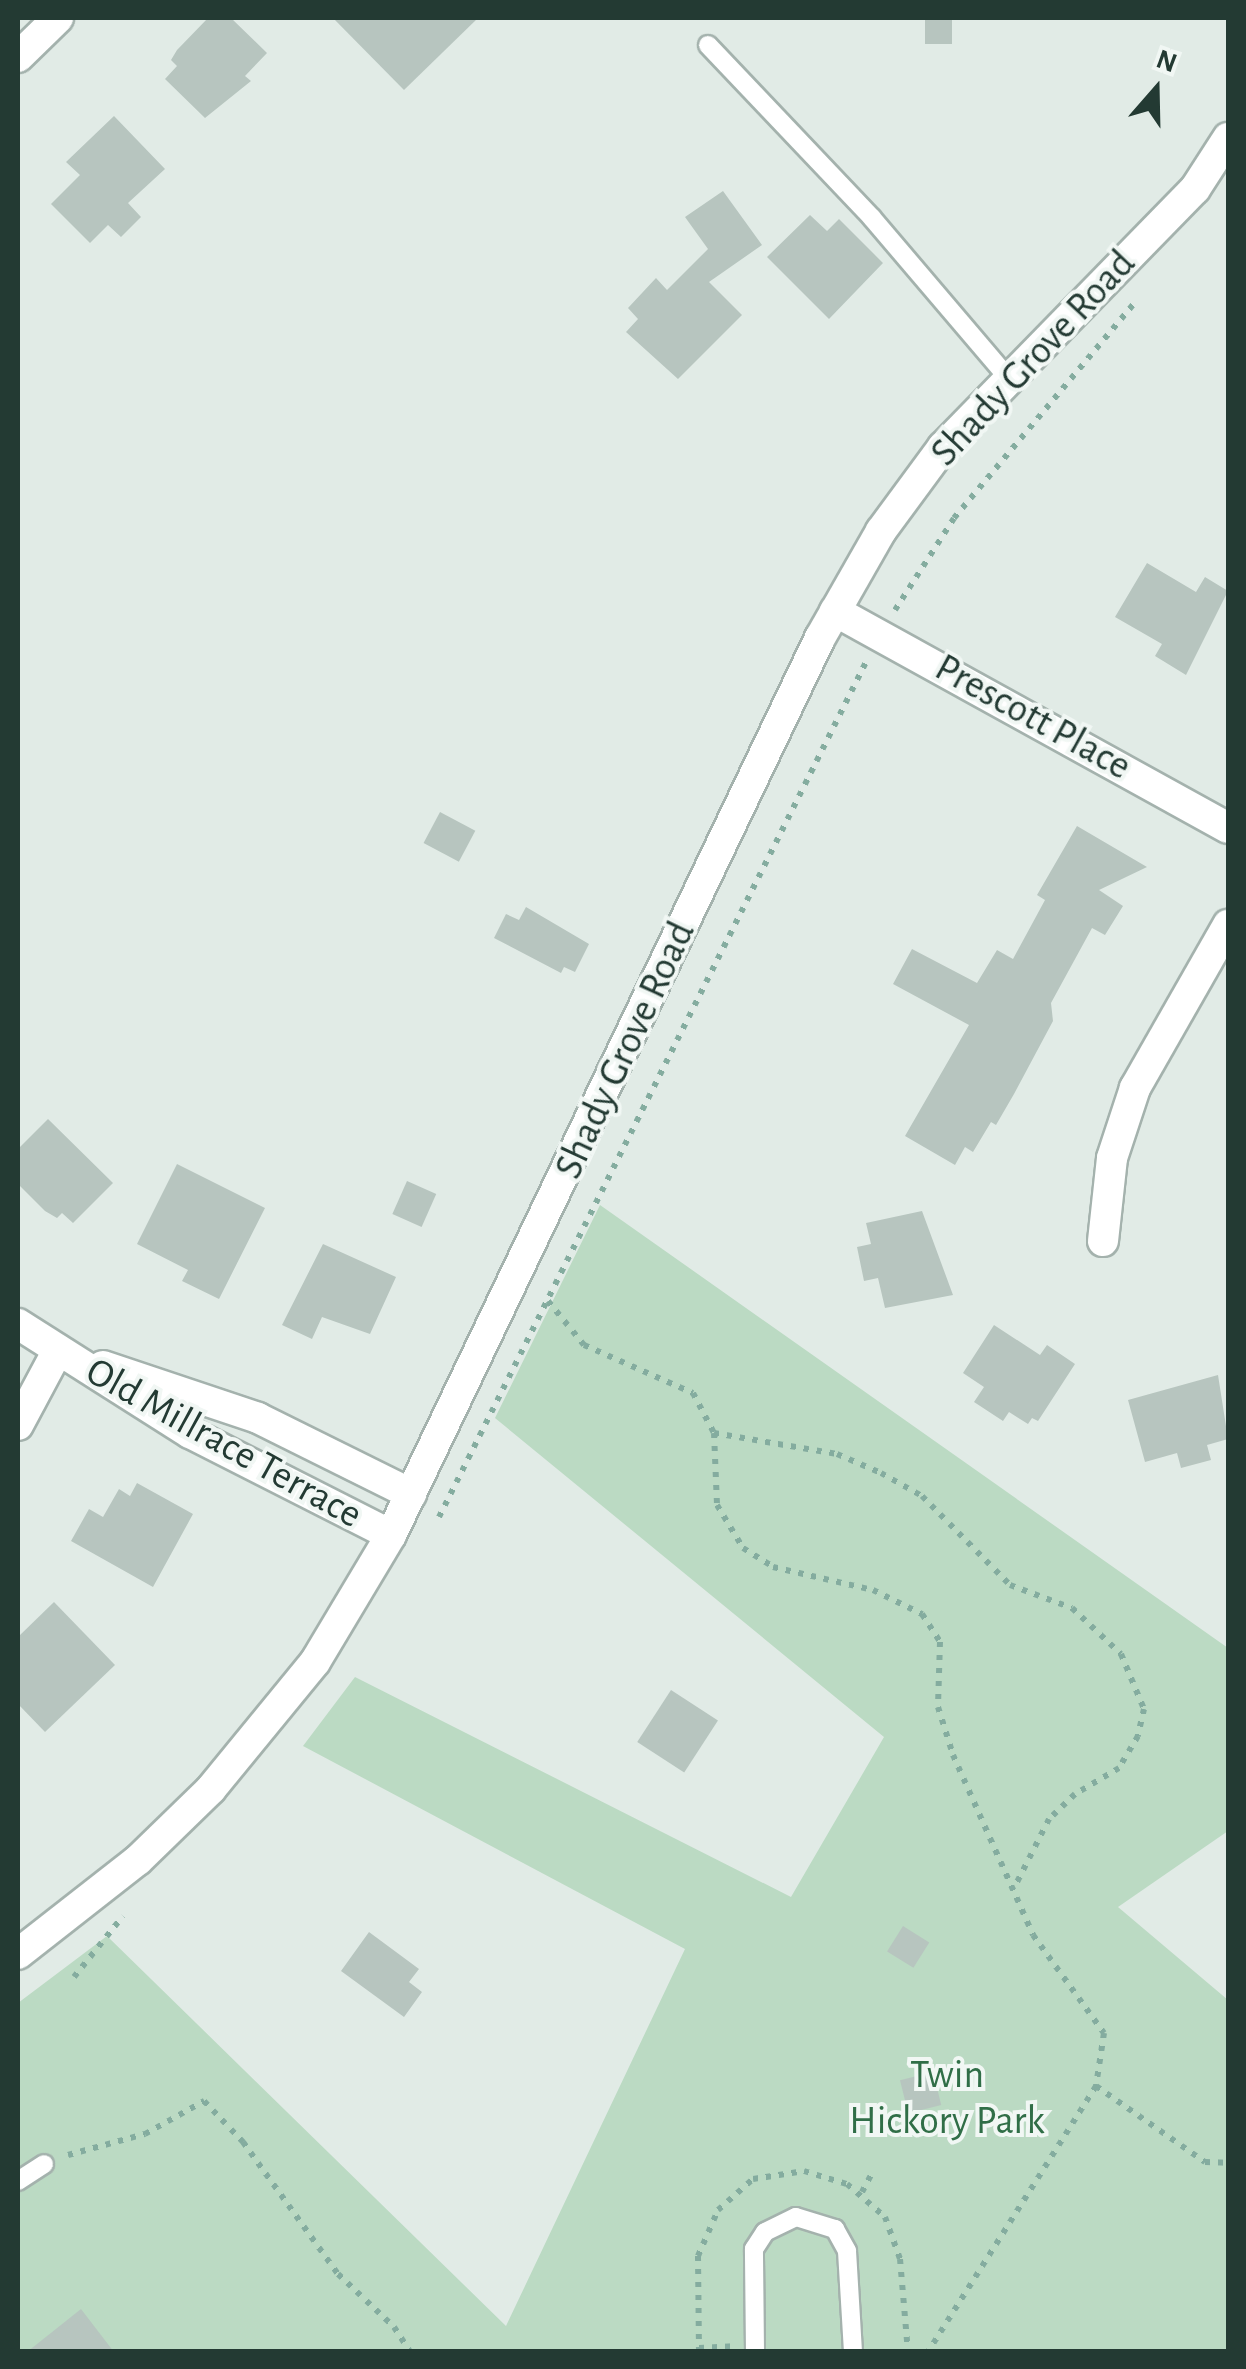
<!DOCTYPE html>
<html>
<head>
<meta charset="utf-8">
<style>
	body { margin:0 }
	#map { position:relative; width:1246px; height:2369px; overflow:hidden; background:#e1ebe6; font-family:"Alegreya Sans",sans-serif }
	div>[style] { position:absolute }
	.green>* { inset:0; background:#bbdac3 }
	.building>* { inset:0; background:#b7c5bf; transform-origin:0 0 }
	.path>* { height:6px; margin-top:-3px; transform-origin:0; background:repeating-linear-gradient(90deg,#84ac9f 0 5px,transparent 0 13px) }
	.roads { filter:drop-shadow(2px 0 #a4b2ad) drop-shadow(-2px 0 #a4b2ad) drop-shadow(0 2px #a4b2ad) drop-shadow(0 -2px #a4b2ad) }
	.lane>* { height:18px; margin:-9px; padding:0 9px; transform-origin:9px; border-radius:9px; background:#fff }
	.street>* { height:30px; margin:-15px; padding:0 15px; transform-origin:15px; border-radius:15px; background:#fff }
	.secondary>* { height:30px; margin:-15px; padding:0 15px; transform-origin:15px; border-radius:15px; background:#fff }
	span { translate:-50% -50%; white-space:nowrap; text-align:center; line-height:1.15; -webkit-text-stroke:8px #f1f7f4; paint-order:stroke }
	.street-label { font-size:40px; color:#233a33 }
	.park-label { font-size:40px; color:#306e47 }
	.frame { position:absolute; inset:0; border:20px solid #233a33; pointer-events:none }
	.north { position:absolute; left:1106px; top:40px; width:100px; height:100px; -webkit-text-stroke:8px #f1f7f4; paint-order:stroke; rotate:20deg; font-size:28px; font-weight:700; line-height:40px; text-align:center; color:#233a33 }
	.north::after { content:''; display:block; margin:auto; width:35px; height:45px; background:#233a33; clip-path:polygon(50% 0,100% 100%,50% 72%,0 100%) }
</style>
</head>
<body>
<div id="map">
	<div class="green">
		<div style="clip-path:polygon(600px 1205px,1228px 1648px,1228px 1831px,1118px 1907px,1228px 2000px,1228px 2351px,18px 2351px,18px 2003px,107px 1936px,506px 2326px,685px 1949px,303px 1746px,355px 1677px,791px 1897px,884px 1737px,495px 1418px)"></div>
	</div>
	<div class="building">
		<div style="clip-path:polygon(208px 18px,231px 18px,267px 53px,245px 76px,251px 81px,205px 118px,165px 79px,177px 66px,171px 60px,177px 50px)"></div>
		<div style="clip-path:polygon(333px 18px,478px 18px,404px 90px)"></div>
		<div style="left:925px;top:18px;width:27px;height:26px"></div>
		<div style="clip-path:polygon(114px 116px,165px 169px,128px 203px,141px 217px,121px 237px,108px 225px,90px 243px,51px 204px,80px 175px,66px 162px)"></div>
		<div style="clip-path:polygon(723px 191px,762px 245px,709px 282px,742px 315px,678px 379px,626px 332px,638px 319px,628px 308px,656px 278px,667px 290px,708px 249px,685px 217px)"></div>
		<div style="clip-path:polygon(810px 215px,827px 231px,839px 219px,883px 263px,829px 319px,767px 257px)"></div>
		<div style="clip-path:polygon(1147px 563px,1196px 592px,1205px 577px,1228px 591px,1186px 675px,1155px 656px,1162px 644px,1115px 617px)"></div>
		<div style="left:440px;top:812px;width:40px;height:35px;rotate:28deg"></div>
		<div style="clip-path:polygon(1077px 826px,1147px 867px,1099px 890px,1123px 906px,1105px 935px,1092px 928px,1051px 1003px,1053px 1021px,1014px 1094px,996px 1125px,991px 1122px,973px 1152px,965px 1147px,955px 1165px,905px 1136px,969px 1025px,893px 984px,912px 949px,977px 983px,997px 950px,1013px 959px,1045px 900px,1037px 895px)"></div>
		<div style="clip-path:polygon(526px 907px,589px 944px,575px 972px,564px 967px,561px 973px,494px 938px,506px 914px,519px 920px)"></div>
		<div style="clip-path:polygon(48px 1119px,113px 1183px,73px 1223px,62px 1213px,57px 1218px,45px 1211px,18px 1184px,18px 1149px)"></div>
		<div style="clip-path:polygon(177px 1164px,265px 1208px,219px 1299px,182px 1281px,188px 1270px,137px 1244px)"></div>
		<div style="left:407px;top:1181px;width:32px;height:36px;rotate:24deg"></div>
		<div style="clip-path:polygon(922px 1211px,953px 1295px,885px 1308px,878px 1278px,864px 1281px,857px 1247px,871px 1244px,866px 1223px)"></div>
		<div style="clip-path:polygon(323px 1244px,396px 1277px,370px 1334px,322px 1317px,312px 1339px,282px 1325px)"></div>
		<div style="clip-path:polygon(994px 1325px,1040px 1355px,1047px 1345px,1075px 1364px,1038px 1421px,1032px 1418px,1028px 1424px,1009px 1412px,1003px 1421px,974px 1402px,984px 1387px,963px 1373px)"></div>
		<div style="clip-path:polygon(1218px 1375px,1228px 1439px,1207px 1445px,1211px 1460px,1181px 1468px,1177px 1453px,1145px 1462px,1128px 1400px)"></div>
		<div style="clip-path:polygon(137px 1483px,193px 1514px,153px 1587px,71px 1541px,89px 1509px,103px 1517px,119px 1489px,130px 1496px)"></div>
		<div style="clip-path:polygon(54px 1602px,115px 1665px,45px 1732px,18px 1704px,18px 1637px)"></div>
		<div style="left:671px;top:1690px;width:56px;height:62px;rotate:33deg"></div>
		<div style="left:903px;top:1926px;width:31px;height:30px;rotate:32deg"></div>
		<div style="clip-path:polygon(369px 1932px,419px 1969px,409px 1982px,422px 1992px,404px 2017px,341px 1971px)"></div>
		<div style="left:933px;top:2072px;width:34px;height:34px;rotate:76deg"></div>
		<div style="clip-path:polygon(81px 2309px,114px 2352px,27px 2352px)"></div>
	</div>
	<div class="path">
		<div style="left:895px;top:610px;width:109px;rotate:-57.3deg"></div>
		<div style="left:954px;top:518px;width:283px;rotate:-50deg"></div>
		<div style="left:548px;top:1301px;width:57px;rotate:50.7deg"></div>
		<div style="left:584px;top:1345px;width:119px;rotate:23.8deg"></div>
		<div style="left:693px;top:1393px;width:45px;rotate:62.3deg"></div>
		<div style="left:714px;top:1433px;width:72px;rotate:87.6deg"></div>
		<div style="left:717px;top:1505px;width:50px;rotate:58.8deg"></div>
		<div style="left:743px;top:1548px;width:36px;rotate:32deg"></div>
		<div style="left:773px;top:1567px;width:103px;rotate:13deg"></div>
		<div style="left:873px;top:1590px;width:55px;rotate:26.1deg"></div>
		<div style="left:922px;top:1614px;width:33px;rotate:57deg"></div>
		<div style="left:940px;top:1642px;width:65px;rotate:91.8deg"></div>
		<div style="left:938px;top:1707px;width:50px;rotate:72.6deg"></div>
		<div style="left:953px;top:1755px;width:197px;rotate:66deg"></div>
		<div style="left:1033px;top:1935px;width:121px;rotate:54.1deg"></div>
		<div style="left:1104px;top:2033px;width:54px;rotate:98.6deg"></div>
		<div style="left:1096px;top:2086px;width:315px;rotate:122.3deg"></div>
		<div style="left:714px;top:1433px;width:125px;rotate:9.7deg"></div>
		<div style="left:837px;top:1454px;width:48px;rotate:23.4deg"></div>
		<div style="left:881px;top:1473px;width:47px;rotate:29.3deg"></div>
		<div style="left:922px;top:1496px;width:125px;rotate:45.3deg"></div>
		<div style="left:1010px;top:1585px;width:66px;rotate:20.4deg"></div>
		<div style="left:1072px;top:1608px;width:67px;rotate:43.2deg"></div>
		<div style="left:1121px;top:1654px;width:60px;rotate:67.3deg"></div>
		<div style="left:1144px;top:1709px;width:28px;rotate:103deg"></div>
		<div style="left:1138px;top:1736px;width:37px;rotate:121deg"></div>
		<div style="left:1119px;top:1768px;width:51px;rotate:149.4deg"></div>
		<div style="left:1075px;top:1794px;width:36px;rotate:136deg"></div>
		<div style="left:1049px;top:1819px;width:73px;rotate:116.9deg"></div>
		<div style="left:439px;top:1517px;width:958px;rotate:-63.46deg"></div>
		<div style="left:74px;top:1977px;width:78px;rotate:-51.2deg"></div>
		<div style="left:1096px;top:2086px;width:133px;rotate:34.9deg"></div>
		<div style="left:1205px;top:2162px;width:23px;rotate:2deg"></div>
		<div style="left:68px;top:2155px;width:80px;rotate:-15.3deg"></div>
		<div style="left:145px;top:2134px;width:68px;rotate:-29.2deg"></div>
		<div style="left:204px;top:2101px;width:57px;rotate:46.4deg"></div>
		<div style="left:243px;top:2142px;width:163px;rotate:54.3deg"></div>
		<div style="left:338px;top:2274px;width:77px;rotate:43.4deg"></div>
		<div style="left:394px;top:2327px;width:30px;rotate:57deg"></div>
		<div style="left:862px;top:2192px;width:21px;rotate:-62deg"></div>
		<div style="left:699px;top:2348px;width:34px;rotate:-3deg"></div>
		<div style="left:699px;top:2352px;width:96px;rotate:-90.6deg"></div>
		<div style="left:698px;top:2256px;width:50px;rotate:-66.5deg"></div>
		<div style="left:718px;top:2210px;width:47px;rotate:-41.5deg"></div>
		<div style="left:753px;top:2179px;width:52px;rotate:-8.9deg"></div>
		<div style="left:804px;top:2171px;width:45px;rotate:16.8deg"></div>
		<div style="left:847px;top:2184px;width:50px;rotate:41deg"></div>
		<div style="left:885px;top:2217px;width:45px;rotate:70.3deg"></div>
		<div style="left:900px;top:2259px;width:93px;rotate:85.1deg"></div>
	</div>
	<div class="roads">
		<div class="lane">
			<div style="left:708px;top:45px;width:238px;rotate:46.5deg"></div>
			<div style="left:872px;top:218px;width:210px;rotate:49.6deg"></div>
			<div style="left:18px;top:2181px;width:31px;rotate:-33deg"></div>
			<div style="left:755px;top:2352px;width:103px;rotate:-90.6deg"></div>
			<div style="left:754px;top:2249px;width:20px;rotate:-57deg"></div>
			<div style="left:765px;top:2232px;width:34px;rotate:-26deg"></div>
			<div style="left:796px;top:2217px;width:41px;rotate:17.1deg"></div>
			<div style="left:835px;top:2229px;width:25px;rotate:61deg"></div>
			<div style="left:847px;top:2251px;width:101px;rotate:86.6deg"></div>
		</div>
		<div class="street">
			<div style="left:18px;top:57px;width:56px;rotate:-44.3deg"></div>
			<div style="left:835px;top:611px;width:449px;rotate:28.9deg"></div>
			<div style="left:1103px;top:1241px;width:83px;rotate:-83.8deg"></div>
			<div style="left:1112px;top:1158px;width:74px;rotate:-71.8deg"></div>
			<div style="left:1135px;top:1088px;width:188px;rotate:-60.3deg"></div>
			<div style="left:18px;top:1324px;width:204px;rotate:32.4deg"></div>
			<div style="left:190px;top:1433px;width:225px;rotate:26.9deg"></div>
			<div style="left:103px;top:1366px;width:163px;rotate:18.5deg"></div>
			<div style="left:258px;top:1418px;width:171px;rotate:26.4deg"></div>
			<div style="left:18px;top:1425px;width:85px;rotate:-61.9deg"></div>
		</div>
		<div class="secondary">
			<div style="left:18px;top:1954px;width:152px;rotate:-38.1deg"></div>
			<div style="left:138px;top:1860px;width:102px;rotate:-44.2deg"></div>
			<div style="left:211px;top:1789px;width:164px;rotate:-50.7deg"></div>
			<div style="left:315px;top:1662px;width:148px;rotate:-59.1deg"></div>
			<div style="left:391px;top:1535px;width:994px;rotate:-64.44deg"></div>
			<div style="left:820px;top:638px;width:123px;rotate:-60.3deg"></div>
			<div style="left:881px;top:531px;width:104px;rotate:-53.6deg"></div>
			<div style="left:943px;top:447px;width:361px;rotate:-45.7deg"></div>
			<div style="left:1195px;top:189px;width:61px;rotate:-57.1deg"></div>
		</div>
	</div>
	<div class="street-label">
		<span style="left:1033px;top:358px;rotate:-47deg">Shady Grove Road</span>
		<span style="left:1033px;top:717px;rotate:29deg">Prescott Place</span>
		<span style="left:625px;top:1050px;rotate:-65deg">Shady Grove Road</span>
		<span style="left:224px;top:1443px;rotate:29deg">Old Millrace Terrace</span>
	</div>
	<div class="park-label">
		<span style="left:947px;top:2098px">Twin<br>Hickory Park</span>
	</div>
	<div class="frame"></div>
	<div class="north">N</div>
</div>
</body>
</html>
